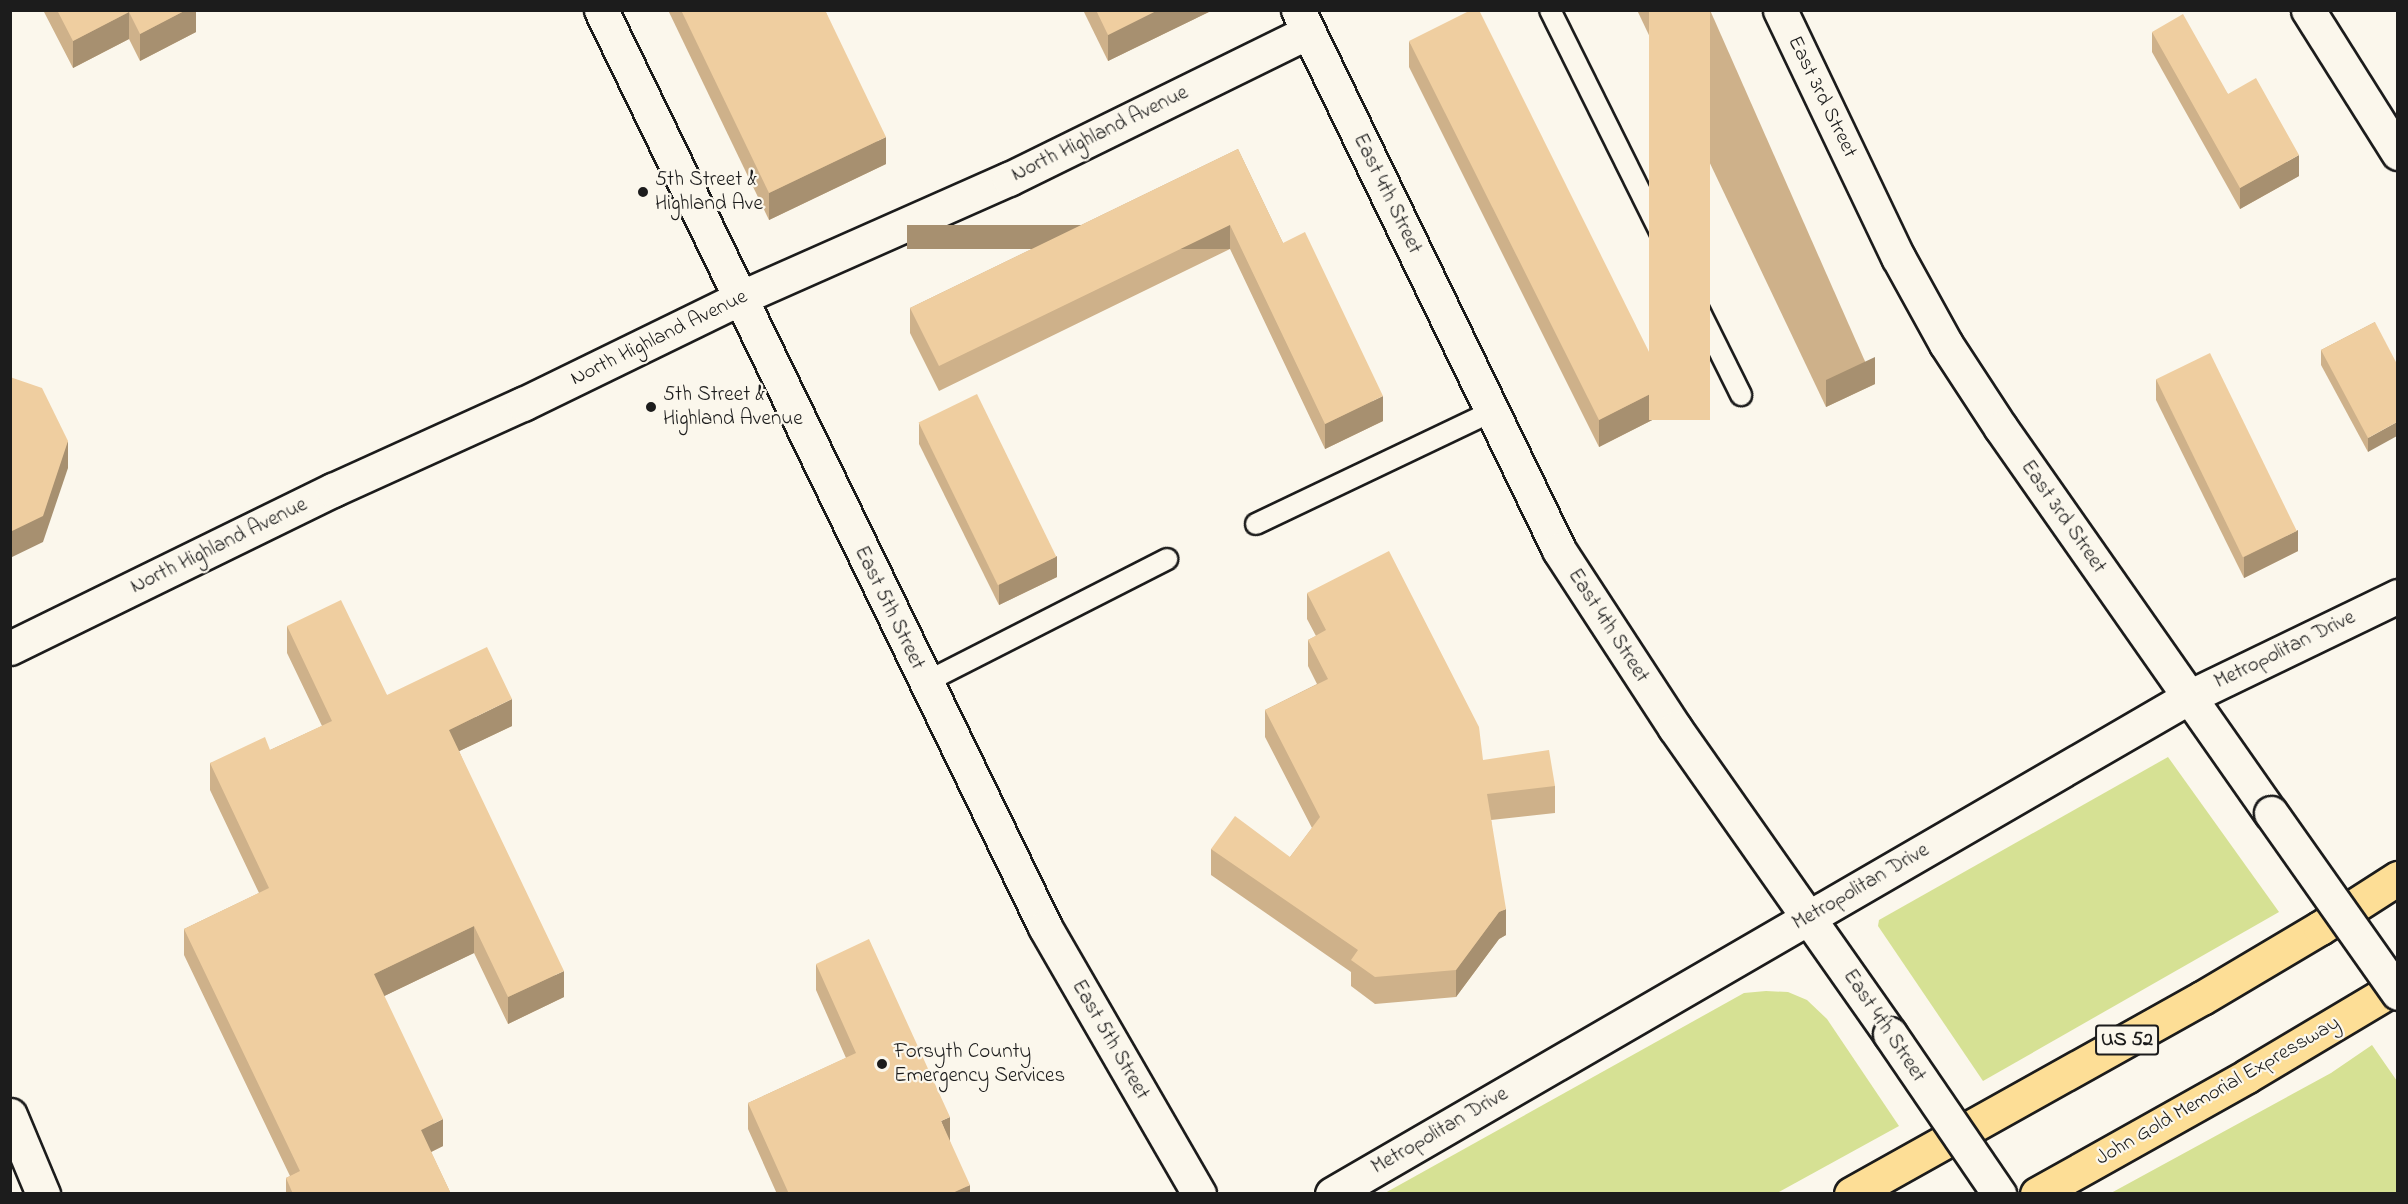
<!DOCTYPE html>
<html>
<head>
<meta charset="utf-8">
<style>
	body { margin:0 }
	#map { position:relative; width:2408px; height:1204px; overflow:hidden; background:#fbf7ec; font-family:"Indie Flower",sans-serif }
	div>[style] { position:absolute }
	.green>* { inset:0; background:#d6e194 }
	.roads { filter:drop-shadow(2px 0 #1c1c1c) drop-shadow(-2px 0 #1c1c1c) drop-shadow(0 2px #1c1c1c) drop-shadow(0 -2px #1c1c1c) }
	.lane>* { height:20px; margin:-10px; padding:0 10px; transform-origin:10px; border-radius:10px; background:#fbf7ec }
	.street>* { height:33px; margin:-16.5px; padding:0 16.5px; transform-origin:16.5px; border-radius:16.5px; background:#fbf7ec }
	.secondary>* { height:33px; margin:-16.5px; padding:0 16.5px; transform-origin:16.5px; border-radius:16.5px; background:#fbf7ec }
	.highway>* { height:33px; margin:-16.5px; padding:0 16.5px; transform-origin:16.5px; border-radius:16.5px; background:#fdde96 }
	.bridges { filter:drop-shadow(2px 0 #1c1c1c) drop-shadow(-2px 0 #1c1c1c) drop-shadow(0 2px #1c1c1c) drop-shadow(0 -2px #1c1c1c) }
	.secondary-bridge>* { height:33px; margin:-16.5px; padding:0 16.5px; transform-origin:16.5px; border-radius:16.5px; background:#fbf7ec }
	.wall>* { inset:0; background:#ceb18a }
	.shaded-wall>* { inset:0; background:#a79070; transform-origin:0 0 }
	.building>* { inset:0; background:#efcea0; transform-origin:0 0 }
	.dots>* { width:16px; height:16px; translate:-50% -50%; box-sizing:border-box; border:3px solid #fbf7ec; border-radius:50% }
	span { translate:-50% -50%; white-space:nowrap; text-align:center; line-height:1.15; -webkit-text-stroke:4.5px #fbf7ec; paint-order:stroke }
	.shield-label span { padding:2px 4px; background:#fbf7ec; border:2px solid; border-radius:4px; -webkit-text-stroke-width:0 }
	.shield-label { font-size:20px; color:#1c1c1c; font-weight:700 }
	.street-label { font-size:21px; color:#1c1c1c }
	.poi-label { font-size:21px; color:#1c1c1c }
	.left { translate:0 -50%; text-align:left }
	.frame { position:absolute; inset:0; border:12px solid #1c1c1c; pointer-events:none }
</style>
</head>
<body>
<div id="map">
	<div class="green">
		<div style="clip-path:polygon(2168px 757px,2279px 912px,1983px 1081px,1878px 926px,1879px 920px)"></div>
		<div style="clip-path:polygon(1766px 991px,1788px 992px,1807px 1000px,1827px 1019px,1899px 1126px,1777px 1193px,1385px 1193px,1744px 993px)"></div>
		<div style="clip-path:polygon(2372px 1045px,2397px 1081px,2397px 1193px,2111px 1193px,2331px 1073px)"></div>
	</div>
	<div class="roads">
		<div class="lane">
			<div style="left:1550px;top:10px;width:430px;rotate:63.6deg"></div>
			<div style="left:1256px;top:524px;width:260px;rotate:-25.5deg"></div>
			<div style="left:924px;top:683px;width:273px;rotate:-27deg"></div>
		</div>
		<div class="street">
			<div style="left:2308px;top:10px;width:169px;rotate:57.8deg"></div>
			<div style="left:10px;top:648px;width:360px;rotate:-26.1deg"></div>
			<div style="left:333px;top:490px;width:209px;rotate:-24.4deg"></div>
			<div style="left:523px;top:404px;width:242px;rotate:-26deg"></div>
			<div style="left:740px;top:298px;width:294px;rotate:-23.9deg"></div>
			<div style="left:1009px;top:179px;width:333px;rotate:-26.2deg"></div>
			<div style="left:2189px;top:697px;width:232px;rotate:-25.8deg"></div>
			<div style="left:10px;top:1115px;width:86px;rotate:67.3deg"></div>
		</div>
		<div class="secondary">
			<div style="left:601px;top:10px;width:1019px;rotate:64.16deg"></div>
			<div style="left:1045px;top:927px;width:308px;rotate:60deg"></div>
			<div style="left:1298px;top:10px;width:600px;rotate:64.2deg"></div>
			<div style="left:1559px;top:550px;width:212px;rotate:56.9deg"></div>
			<div style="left:1675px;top:728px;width:374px;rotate:54.9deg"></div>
			<div style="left:1780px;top:10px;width:274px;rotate:64.5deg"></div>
			<div style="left:1898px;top:257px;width:99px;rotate:61.1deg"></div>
			<div style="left:1946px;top:344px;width:100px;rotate:56.8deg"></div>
			<div style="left:2001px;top:428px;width:470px;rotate:55deg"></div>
			<div style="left:1332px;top:1194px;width:991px;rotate:-30.11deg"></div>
		</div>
		<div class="highway">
			<div style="left:1851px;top:1194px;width:402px;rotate:-29.2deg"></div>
			<div style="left:2202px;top:998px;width:137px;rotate:-30.7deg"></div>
			<div style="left:2320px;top:928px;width:93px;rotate:-32.7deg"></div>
			<div style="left:2037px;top:1194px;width:241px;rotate:-29.3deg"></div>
			<div style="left:2247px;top:1076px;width:176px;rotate:-30.8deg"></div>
		</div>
	</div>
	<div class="bridges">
		<div class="secondary-bridge">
			<div style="left:2271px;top:813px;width:220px;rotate:54.8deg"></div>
			<div style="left:1890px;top:1034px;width:194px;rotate:55.7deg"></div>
		</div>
	</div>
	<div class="wall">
		<div style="clip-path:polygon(43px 10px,196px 10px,196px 32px,140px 61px,129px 39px,73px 68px)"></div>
		<div style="clip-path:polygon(668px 10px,825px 10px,886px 164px,769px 220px)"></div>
		<div style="clip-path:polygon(1083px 10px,1213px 10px,1108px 61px)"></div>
		<div style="clip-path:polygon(1637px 10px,1710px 10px,1875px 384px,1826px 407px)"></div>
		<div style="clip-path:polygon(2152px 32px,2228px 94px,2299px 176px,2240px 209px,2152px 52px)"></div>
		<div style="clip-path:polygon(1409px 41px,1666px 413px,1599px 447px,1409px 67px)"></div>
		<div style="clip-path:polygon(1238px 149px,1283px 243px,1383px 421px,1325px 449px,1230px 249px,939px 391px,910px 333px,910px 308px)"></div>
		<div style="clip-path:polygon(2375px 322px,2368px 452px,2321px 365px,2321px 350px)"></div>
		<div style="clip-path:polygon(2156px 379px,2298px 551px,2244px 578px,2156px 400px)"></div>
		<div style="clip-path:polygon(919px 423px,1057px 577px,999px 605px,919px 444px)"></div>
		<div style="clip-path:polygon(1307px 593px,1483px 760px,1555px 786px,1555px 813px,1491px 820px,1506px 935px,1499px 939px,1456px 997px,1375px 1004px,1351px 986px,1351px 972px,1211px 875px,1211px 849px,1290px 857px,1312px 828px,1265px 737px,1265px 710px,1317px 684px,1308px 666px,1308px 640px,1316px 636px,1307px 619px)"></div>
		<div style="clip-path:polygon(287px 626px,387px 695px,512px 726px,459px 751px,564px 997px,508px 1024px,474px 953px,384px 996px,443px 1146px,431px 1152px,451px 1194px,286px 1194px,286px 1178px,290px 1176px,184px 955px,184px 929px,259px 893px,210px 790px,210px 763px,270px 750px,322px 726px,287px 653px)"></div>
		<div style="clip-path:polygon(816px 964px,950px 1142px,970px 1194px,777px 1194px,748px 1129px,748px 1103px,846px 1058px,816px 990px)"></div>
	</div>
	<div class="shaded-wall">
		<div style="clip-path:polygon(186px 10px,196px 10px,196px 32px,140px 61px,140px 34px)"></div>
		<div style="clip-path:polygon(1158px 10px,1213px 10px,1108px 61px,1108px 35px)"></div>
		<div style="clip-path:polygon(129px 12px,129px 39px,73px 68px,73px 41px)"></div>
		<div style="clip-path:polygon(886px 137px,886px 164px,769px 220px,769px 193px)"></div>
		<div style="clip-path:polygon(2299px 155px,2299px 176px,2240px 209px,2240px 188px)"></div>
		<div style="left:1230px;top:225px;width:24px;height:323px;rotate:90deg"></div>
		<div style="clip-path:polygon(1875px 357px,1875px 384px,1826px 407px,1826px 380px)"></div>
		<div style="clip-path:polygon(1666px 386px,1666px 413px,1599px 447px,1599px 420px)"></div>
		<div style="clip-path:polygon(1383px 396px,1383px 421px,1325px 449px,1325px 424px)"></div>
		<div style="clip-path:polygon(2397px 422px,2397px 436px,2368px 452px,2368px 438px)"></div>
		<div style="clip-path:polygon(68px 441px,68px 468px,43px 542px,10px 558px,10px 532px)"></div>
		<div style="clip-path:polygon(2298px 530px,2298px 551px,2244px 578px,2244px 557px)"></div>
		<div style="clip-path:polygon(1057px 556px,1057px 577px,999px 605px,999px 584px)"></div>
		<div style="clip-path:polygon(512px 699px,512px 726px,449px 756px,449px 730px)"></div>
		<div style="clip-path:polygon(1506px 909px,1506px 935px,1499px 939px,1456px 997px,1456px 970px,1499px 912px)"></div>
		<div style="clip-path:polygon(474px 926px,474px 953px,374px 1001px,374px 974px)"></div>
		<div style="clip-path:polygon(564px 971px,564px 997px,508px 1024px,508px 997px)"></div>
		<div style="clip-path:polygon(950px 1117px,950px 1144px,941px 1121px)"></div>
		<div style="clip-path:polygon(443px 1119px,443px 1146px,421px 1157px,421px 1130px)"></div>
		<div style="clip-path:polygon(970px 1185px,970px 1194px,950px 1194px)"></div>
	</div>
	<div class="building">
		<div style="clip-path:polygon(57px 10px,186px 10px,140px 34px,129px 12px,73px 41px)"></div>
		<div style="clip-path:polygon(681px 10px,825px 10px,886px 137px,769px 193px)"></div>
		<div style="clip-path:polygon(1096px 10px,1158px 10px,1108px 35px)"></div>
		<div style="clip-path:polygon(1471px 10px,1479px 10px,1666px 386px,1599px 420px,1409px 41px)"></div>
		<div style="left:1649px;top:10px;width:61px;height:410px"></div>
		<div style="clip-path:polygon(2183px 14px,2228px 94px,2256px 78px,2299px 155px,2240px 188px,2152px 32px)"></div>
		<div style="clip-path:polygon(1238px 149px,1283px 243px,1305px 232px,1383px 396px,1325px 424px,1230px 225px,939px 366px,910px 308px)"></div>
		<div style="clip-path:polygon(2375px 322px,2397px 364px,2397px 422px,2368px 438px,2321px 350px)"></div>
		<div style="left:2210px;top:353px;width:198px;height:60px;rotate:64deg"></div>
		<div style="clip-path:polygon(10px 377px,42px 388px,68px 441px,43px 516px,10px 532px)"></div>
		<div style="left:977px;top:394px;width:181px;height:65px;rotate:64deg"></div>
		<div style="clip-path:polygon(1389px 551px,1479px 727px,1483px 760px,1549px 750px,1555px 786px,1487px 794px,1506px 909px,1499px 912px,1456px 970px,1375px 977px,1351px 960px,1358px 950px,1211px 849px,1235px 816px,1290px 857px,1320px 817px,1265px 710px,1328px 679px,1308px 640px,1326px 630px,1307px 593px)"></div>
		<div style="clip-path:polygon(341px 600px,387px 695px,487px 647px,512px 699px,449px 730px,564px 971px,508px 997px,474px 926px,374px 974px,443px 1119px,421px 1130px,451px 1194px,293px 1194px,286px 1178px,300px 1171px,184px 929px,269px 888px,210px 763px,265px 737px,270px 750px,332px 721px,287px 626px)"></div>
		<div style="clip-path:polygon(869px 939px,950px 1117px,941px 1121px,970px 1185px,950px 1194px,789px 1194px,748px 1103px,856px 1053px,816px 964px)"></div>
	</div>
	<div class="dots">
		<div style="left:643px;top:192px;background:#1c1c1c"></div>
		<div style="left:651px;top:407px;background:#1c1c1c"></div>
		<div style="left:882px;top:1064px;background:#1c1c1c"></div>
	</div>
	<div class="shield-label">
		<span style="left:2127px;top:1040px">US 52</span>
	</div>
	<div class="street-label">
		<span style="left:1822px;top:97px;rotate:64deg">East 3rd Street</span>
		<span style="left:1100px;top:134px;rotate:-26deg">North Highland Avenue</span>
		<span style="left:1387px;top:194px;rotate:64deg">East 4th Street</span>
		<span style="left:659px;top:338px;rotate:-26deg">North Highland Avenue</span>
		<span style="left:2063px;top:517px;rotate:55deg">East 3rd Street</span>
		<span style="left:219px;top:546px;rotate:-26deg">North Highland Avenue</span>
		<span style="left:889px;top:608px;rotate:64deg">East 5th Street</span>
		<span style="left:1608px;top:626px;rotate:57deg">East 4th Street</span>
		<span style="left:2285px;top:650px;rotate:-26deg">Metropolitan Drive</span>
		<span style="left:1861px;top:887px;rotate:-30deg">Metropolitan Drive</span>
		<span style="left:1884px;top:1026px;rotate:56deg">East 4th Street</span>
		<span style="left:1110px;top:1040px;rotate:60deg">East 5th Street</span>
		<span style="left:2218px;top:1091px;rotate:-30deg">John Gold Memorial Expressway</span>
		<span style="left:1440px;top:1131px;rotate:-30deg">Metropolitan Drive</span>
	</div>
	<div class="poi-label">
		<span class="left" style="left:655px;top:192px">5th Street &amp;<br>Highland Ave</span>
		<span class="left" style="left:663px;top:407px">5th Street &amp;<br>Highland Avenue</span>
		<span class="left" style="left:894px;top:1064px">Forsyth County<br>Emergency Services</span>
	</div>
	<div class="frame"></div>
</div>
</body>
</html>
